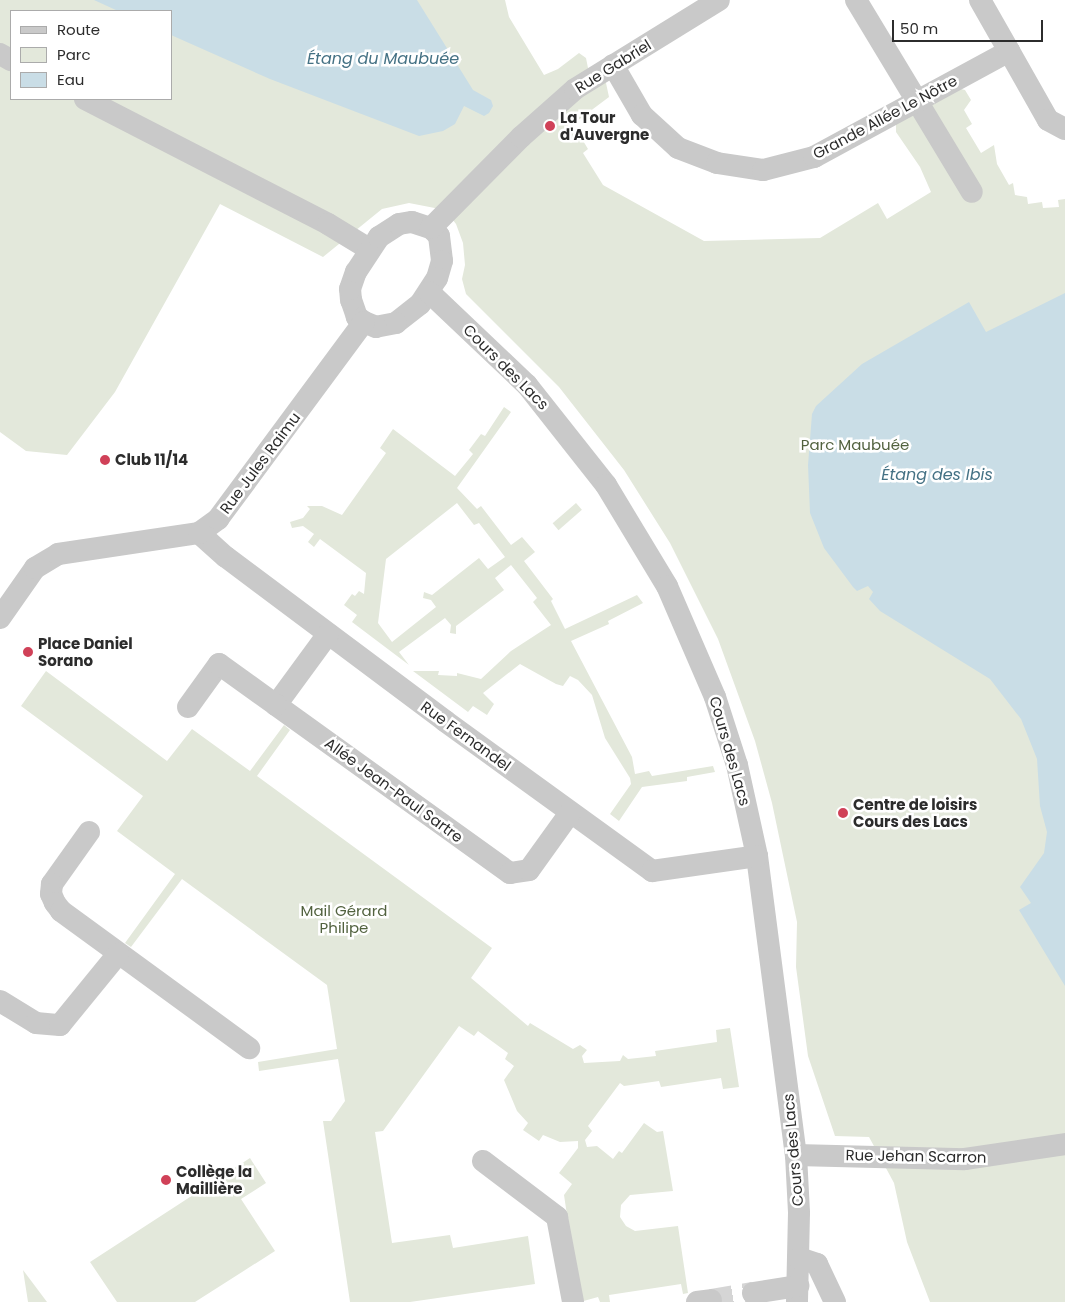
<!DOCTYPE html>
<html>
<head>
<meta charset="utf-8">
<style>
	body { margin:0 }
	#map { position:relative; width:1065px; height:1302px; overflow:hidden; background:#fff; font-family:Poppins,sans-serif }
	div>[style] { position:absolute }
	.green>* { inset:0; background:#e3e8db; transform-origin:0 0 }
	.water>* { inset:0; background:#c9dde6 }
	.minor-tunnel>* { height:22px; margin-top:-11px; transform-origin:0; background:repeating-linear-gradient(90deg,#d5d5d5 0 22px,transparent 0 33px) }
	.minor>* { height:22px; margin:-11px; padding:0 11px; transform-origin:11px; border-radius:11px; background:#c9c9c9 }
	.dots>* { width:14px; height:14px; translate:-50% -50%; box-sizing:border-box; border:2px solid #fff; border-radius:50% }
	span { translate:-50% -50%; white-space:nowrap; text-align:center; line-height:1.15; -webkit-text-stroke:5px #fff; paint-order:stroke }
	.street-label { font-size:15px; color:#2c2c2c }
	.poi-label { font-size:15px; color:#2c2c2c; font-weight:700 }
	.left { translate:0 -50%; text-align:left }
	.park-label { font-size:15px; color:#52623f }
	.water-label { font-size:16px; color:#447184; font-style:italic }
	.legend { position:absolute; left:10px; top:10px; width:162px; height:90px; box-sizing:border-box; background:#fff; border:1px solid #ababab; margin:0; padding:6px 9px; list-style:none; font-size:15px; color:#2c2c2c }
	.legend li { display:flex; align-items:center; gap:10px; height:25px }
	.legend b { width:25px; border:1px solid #ababab }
	.scale { position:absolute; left:892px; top:20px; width:151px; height:22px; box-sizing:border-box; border:2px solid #2c2c2c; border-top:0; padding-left:6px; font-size:15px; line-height:18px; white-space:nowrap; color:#2c2c2c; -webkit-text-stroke:4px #fff; paint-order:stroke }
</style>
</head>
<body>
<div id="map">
	<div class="green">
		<div style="clip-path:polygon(evenodd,0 0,505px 0,509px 17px,544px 75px,558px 69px,579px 53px,586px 58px,588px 68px,606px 83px,609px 97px,573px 124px,588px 149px,583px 153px,603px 185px,704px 241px,820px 238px,878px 203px,887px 219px,931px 192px,920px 167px,896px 132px,896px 122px,957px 88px,965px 90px,971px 100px,964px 110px,972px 124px,966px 128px,981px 153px,994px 145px,997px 164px,1009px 185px,1013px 183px,1015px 195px,1027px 197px,1028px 204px,1042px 202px,1043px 208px,1059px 207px,1058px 200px,1065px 199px,1065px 1302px,930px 1302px,907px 1242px,894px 1183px,880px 1157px,869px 1137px,835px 1136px,808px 1056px,796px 967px,797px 922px,772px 803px,755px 741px,718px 639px,670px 543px,624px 470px,559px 387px,466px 294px,462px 279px,465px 265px,463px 243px,456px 224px,445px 210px,409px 203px,382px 209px,323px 257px,220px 204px,115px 392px,67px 455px,26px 451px,0 432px,0 0,11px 11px,171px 11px,171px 99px,11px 99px,11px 11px)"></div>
		<div style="clip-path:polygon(evenodd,504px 407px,511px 412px,457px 488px,477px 509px,481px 506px,511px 545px,522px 537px,535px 552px,524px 561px,553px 599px,551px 601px,565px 629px,637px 595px,643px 603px,608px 621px,609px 624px,571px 641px,632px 757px,635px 774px,649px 771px,652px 776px,713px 766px,715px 772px,687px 777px,687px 781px,642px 787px,619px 821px,610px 814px,631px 784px,630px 778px,605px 738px,592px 695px,578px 680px,570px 676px,563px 686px,556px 684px,520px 664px,483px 693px,494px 704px,487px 715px,473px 706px,468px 712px,413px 671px,439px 671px,438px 675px,457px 676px,457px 673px,481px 679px,511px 651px,551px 625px,533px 602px,537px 598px,511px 565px,495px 578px,504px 590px,456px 626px,456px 634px,450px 633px,451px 625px,445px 618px,399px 652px,409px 665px,352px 622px,357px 615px,344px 605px,352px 594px,355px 596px,359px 591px,364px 594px,366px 573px,320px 539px,314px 547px,308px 542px,314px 534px,303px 526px,292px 528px,290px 522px,303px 518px,310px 509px,307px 506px,322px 506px,342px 515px,386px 453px,380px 448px,393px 429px,455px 476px,473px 454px,469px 450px,481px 434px,485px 436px,504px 407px,457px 503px,474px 525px,479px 523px,505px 557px,488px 569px,479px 558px,432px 595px,424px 592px,423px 598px,431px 600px,436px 607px,392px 642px,378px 623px,386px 559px,457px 503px)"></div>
		<div style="left:576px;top:503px;width:9px;height:31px;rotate:49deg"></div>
		<div style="clip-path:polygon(46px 671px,167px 761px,192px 729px,250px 771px,284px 725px,290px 730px,257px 776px,492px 948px,471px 978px,528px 1026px,530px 1023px,573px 1049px,580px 1045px,587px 1050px,582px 1056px,584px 1063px,620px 1061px,623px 1055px,628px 1059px,656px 1056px,655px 1051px,717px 1042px,716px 1030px,730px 1028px,739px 1087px,723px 1089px,721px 1078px,661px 1087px,659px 1081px,624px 1086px,620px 1083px,588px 1126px,592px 1131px,585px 1140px,587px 1147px,597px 1146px,613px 1159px,619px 1151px,622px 1153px,644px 1123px,657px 1132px,663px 1131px,673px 1191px,630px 1195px,621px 1205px,620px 1217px,626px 1226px,635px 1231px,678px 1226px,688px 1293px,683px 1294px,681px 1284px,609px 1295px,610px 1302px,600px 1302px,598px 1297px,580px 1302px,564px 1195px,572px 1184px,559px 1173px,578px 1148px,578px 1141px,560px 1142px,543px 1135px,539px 1141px,523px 1130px,528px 1123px,517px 1111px,504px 1080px,514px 1066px,505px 1059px,508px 1053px,478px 1031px,474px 1036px,459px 1026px,383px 1131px,375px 1132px,392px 1243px,450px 1235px,453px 1248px,528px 1236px,535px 1284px,410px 1302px,350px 1302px,323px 1121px,331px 1121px,345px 1101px,338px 1059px,259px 1071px,258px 1062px,337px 1049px,327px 985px,182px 879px,131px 947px,125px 943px,175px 874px,117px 831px,143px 796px,21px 706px)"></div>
		<div style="clip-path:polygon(250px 1158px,266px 1183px,241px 1199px,275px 1251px,195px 1302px,117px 1302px,90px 1262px)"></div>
		<div style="clip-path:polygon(23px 1270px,47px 1302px,28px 1302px)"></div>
	</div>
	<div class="water">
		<div style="clip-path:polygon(94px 0,417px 0,473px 90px,491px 100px,493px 106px,489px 113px,484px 116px,464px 106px,455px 124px,443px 131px,419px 136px,270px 79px,171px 35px,171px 11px,118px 11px)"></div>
		<div style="clip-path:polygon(1065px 293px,1065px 986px,1019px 910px,1031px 903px,1020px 887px,1044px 853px,1047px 832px,1040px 806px,1037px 759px,1021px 719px,990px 679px,880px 611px,869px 599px,873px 592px,868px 586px,857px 591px,853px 587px,824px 548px,810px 513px,808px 465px,812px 414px,816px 406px,862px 364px,969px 302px,986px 332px)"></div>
	</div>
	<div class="minor-tunnel">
		<div style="left:711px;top:1300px;width:43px;rotate:-9.5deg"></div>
	</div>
	<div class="minor">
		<div style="left:856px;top:0;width:224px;rotate:58.9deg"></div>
		<div style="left:980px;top:0;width:59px;rotate:60.4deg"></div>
		<div style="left:0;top:54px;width:13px;rotate:29deg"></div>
		<div style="left:613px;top:65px;width:58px;rotate:59.9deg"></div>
		<div style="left:642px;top:115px;width:49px;rotate:42.5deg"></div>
		<div style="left:678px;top:148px;width:42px;rotate:21deg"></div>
		<div style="left:717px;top:163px;width:47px;rotate:8.7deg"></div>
		<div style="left:763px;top:170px;width:53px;rotate:-14.3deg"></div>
		<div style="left:814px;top:157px;width:222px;rotate:-28.5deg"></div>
		<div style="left:1009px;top:51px;width:79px;rotate:60.5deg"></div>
		<div style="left:1048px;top:120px;width:19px;rotate:28deg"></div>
		<div style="left:85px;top:99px;width:273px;rotate:27.2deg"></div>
		<div style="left:328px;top:224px;width:48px;rotate:31.4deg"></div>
		<div style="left:412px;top:222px;width:20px;rotate:18deg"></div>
		<div style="left:431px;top:228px;width:11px;rotate:45deg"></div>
		<div style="left:439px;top:236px;width:25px;rotate:83deg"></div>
		<div style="left:442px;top:261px;width:18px;rotate:106deg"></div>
		<div style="left:437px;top:278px;width:31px;rotate:123deg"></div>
		<div style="left:420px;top:304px;width:31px;rotate:142deg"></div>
		<div style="left:396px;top:323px;width:20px;rotate:169deg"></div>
		<div style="left:376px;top:327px;width:13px;rotate:-157deg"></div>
		<div style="left:364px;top:322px;width:9px;rotate:-144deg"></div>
		<div style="left:357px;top:317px;width:18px;rotate:-109deg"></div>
		<div style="left:351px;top:300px;width:11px;rotate:-95deg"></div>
		<div style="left:350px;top:289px;width:18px;rotate:-71deg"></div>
		<div style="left:356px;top:272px;width:42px;rotate:-56.7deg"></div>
		<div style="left:379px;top:237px;width:24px;rotate:-33deg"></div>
		<div style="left:399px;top:224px;width:13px;rotate:-9deg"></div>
		<div style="left:431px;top:228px;width:128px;rotate:-45.3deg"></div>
		<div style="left:521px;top:137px;width:72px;rotate:-41.6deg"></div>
		<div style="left:575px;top:89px;width:169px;rotate:-31.7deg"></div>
		<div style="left:429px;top:292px;width:135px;rotate:43.5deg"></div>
		<div style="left:527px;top:385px;width:127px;rotate:51.7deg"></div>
		<div style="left:606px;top:485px;width:118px;rotate:58.9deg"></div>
		<div style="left:667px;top:586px;width:121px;rotate:66.6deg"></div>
		<div style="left:715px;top:697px;width:71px;rotate:72.1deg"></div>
		<div style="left:737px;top:765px;width:93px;rotate:77.6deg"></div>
		<div style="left:757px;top:856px;width:302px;rotate:82.6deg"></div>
		<div style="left:796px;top:1155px;width:58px;rotate:87deg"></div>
		<div style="left:799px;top:1213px;width:89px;rotate:91.3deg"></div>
		<div style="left:199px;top:533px;width:36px;rotate:42deg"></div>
		<div style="left:226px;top:557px;width:274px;rotate:36.8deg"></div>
		<div style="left:445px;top:721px;width:256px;rotate:35.9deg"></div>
		<div style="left:652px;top:871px;width:106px;rotate:-8.1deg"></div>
		<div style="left:0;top:618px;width:61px;rotate:-55deg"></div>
		<div style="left:35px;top:568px;width:27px;rotate:-31deg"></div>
		<div style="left:58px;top:554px;width:143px;rotate:-8.5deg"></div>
		<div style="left:199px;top:533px;width:24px;rotate:-36deg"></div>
		<div style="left:218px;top:519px;width:245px;rotate:-53.5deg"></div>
		<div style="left:328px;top:634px;width:88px;rotate:126.2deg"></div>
		<div style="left:276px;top:705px;width:288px;rotate:35.7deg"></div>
		<div style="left:510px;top:873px;width:19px;rotate:-9deg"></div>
		<div style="left:529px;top:870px;width:70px;rotate:-54.3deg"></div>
		<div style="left:188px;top:707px;width:53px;rotate:-54.2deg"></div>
		<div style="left:219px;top:664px;width:70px;rotate:35.7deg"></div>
		<div style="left:89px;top:832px;width:64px;rotate:125.4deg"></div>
		<div style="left:52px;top:884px;width:10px;rotate:96deg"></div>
		<div style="left:51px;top:894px;width:10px;rotate:66deg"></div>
		<div style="left:55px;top:903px;width:10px;rotate:53deg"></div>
		<div style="left:61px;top:911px;width:233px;rotate:36.1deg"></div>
		<div style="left:0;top:1001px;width:42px;rotate:31.4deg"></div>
		<div style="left:36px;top:1023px;width:24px;rotate:5deg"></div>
		<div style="left:60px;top:1025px;width:92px;rotate:-50.8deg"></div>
		<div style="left:796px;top:1155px;width:169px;rotate:1.4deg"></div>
		<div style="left:965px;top:1159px;width:101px;rotate:-8.5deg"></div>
		<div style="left:483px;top:1161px;width:93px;rotate:37.1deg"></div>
		<div style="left:557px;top:1217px;width:86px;rotate:79.3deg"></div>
		<div style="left:799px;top:1258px;width:19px;rotate:18deg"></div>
		<div style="left:817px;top:1264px;width:42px;rotate:64.7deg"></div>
		<div style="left:753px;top:1293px;width:46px;rotate:-8.8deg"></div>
		<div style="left:697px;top:1302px;width:14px;rotate:-8deg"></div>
	</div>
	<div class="dots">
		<div style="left:550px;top:126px;background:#d04158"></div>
		<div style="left:105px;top:460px;background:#d04158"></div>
		<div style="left:28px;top:652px;background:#d04158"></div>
		<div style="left:843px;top:813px;background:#d04158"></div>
		<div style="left:166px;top:1180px;background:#d04158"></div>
	</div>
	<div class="street-label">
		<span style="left:613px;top:66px;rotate:-32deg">Rue Gabriel</span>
		<span style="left:885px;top:117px;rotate:-28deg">Grande Allée Le Nôtre</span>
		<span style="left:506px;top:367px;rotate:45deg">Cours des Lacs</span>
		<span style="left:260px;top:463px;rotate:-53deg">Rue Jules Raimu</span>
		<span style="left:466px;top:736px;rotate:36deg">Rue Fernandel</span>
		<span style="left:730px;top:751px;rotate:74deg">Cours des Lacs</span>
		<span style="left:394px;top:790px;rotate:36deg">Allée Jean-Paul Sartre</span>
		<span style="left:793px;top:1150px;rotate:-95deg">Cours des Lacs</span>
		<span style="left:916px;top:1156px;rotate:1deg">Rue Jehan Scarron</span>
	</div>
	<div class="poi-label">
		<span class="left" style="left:560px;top:126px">La Tour<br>d'Auvergne</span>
		<span class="left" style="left:115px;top:460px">Club 11/14</span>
		<span class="left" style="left:38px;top:652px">Place Daniel<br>Sorano</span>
		<span class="left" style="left:853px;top:813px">Centre de loisirs<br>Cours des Lacs</span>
		<span class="left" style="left:176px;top:1180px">Collège la<br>Maillière</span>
	</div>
	<div class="park-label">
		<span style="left:855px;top:445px">Parc Maubuée</span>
		<span style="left:344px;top:919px">Mail Gérard<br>Philipe</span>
	</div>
	<div class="water-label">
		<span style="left:383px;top:59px">Étang du Maubuée</span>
		<span style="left:937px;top:475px">Étang des Ibis</span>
	</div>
	<ul class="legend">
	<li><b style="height:6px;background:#c9c9c9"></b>Route</li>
	<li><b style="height:14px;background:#e3e8db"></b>Parc</li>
	<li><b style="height:14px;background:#c9dde6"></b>Eau</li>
	</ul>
	<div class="scale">50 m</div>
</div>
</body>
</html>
